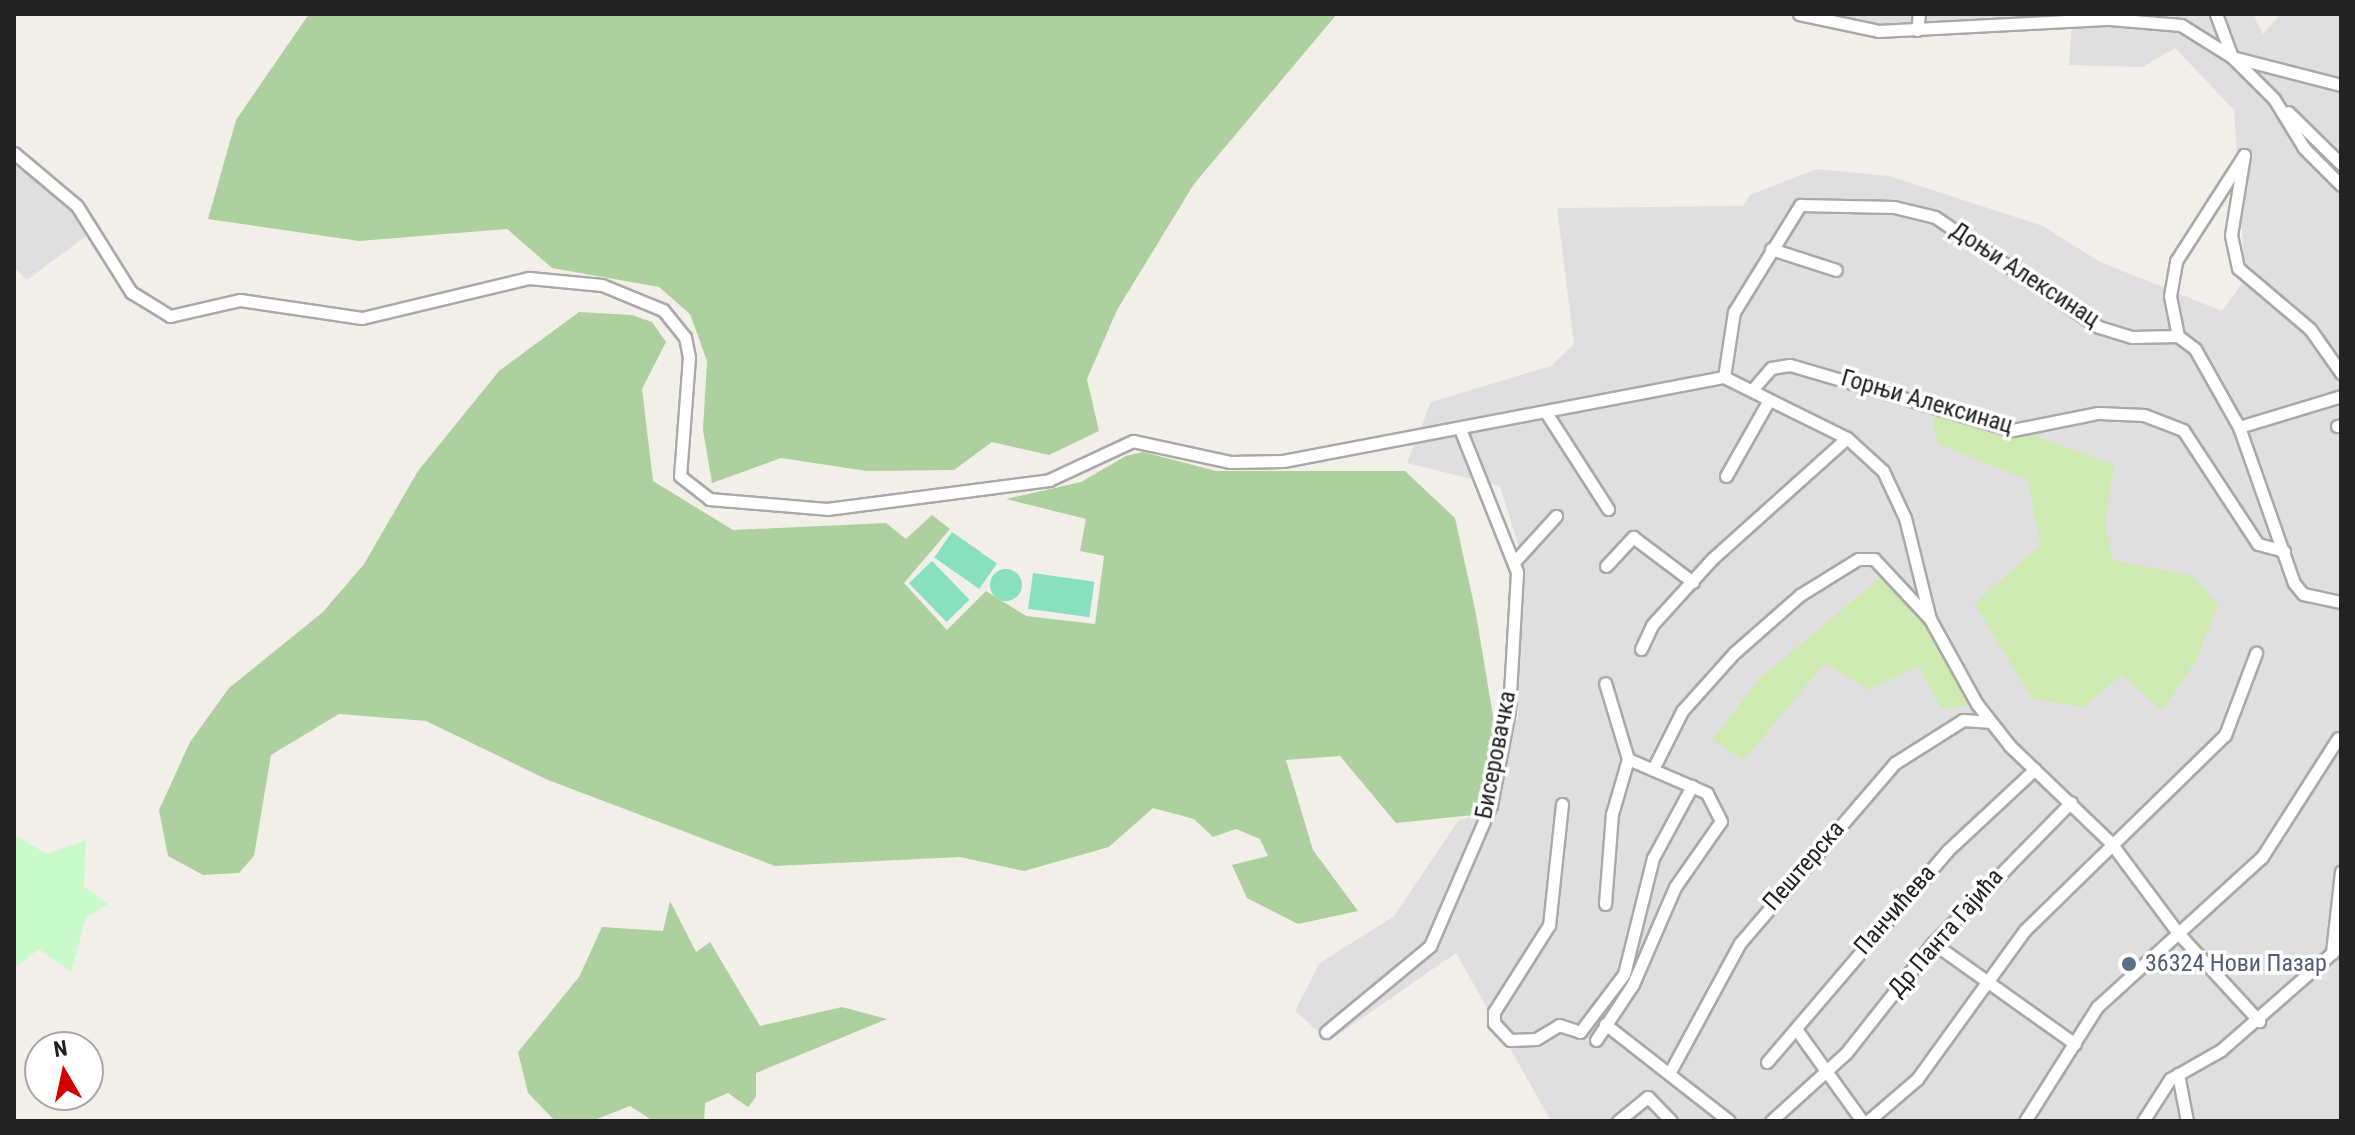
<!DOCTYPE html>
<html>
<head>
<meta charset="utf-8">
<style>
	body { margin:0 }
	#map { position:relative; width:2355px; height:1135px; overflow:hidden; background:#f2efe9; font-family:"Roboto Condensed",sans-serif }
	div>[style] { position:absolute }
	.residential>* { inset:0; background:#e0dfdf }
	.grass>* { inset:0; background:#cdebb0 }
	.forest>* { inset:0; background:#add19e }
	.park>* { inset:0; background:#c8facc }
	.pitch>* { inset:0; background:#88e0be; transform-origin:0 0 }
	.round { border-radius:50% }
	.roads { filter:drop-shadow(2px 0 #a9a9a9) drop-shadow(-2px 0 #a9a9a9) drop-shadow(0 2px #a9a9a9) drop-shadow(0 -2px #a9a9a9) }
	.minor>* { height:11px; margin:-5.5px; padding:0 5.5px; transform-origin:5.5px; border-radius:5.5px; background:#fff }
	.dots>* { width:22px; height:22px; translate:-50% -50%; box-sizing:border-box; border:4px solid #fff; border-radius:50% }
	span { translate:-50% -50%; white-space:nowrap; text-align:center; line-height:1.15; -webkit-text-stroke:7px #fff; paint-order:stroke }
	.street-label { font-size:24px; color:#222 }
	.service-label { font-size:24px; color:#4e5e75 }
	.left { translate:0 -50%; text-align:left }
	.frame { position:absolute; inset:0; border:16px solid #222; pointer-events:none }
	.north { position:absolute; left:24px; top:1031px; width:80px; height:80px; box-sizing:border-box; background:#fff; border:2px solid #a7a7a7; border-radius:50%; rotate:351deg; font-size:22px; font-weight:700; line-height:32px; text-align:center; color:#222 }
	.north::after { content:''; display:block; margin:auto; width:28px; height:36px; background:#d40000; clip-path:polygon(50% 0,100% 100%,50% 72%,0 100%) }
</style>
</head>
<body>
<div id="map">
	<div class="residential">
		<div style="clip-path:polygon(1844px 14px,2253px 14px,2263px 34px,2281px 14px,2341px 14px,2341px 1121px,1551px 1121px,1456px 953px,1329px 1041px,1295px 1011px,1320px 963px,1394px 916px,1458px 821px,1474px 815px,1518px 717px,1520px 551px,1500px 486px,1407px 463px,1431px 402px,1551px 366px,1574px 344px,1557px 208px,1743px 206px,1750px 195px,1817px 169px,1889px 176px,2043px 226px,2100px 262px,2222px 311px,2245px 279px,2234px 110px,2175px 48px,2143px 67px,2069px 65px,2072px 23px,1844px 26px)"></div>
		<div style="clip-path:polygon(14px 154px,94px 230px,27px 280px,14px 267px)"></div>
	</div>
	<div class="grass">
		<div style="clip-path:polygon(1932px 409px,1995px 435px,2033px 435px,2114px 465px,2105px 523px,2113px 560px,2194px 576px,2218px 605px,2196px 661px,2162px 711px,2122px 675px,2084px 707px,2033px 699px,1974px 604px,2040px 545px,2028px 480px,1937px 444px)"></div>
		<div style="clip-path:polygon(1884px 575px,1930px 619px,1977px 704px,1941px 709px,1919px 666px,1868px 690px,1825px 663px,1744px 760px,1712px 740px,1761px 677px)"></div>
	</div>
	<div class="forest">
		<div style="clip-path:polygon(309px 14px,1337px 14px,1194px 184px,1117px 310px,1087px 379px,1099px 431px,1049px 455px,992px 442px,954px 470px,867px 471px,781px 458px,712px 483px,703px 430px,707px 361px,690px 314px,659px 287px,552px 268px,507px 229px,359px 241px,208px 219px,236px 120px)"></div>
		<div style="clip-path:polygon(579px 312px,632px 315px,652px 322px,666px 342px,642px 389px,653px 481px,733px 530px,886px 523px,906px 539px,932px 515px,950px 529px,904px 583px,947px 630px,986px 591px,1026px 616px,1095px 624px,1104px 556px,1080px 551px,1086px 519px,1006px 499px,1081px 482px,1126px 456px,1143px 452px,1216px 471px,1405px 471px,1455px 518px,1476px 614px,1500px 758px,1474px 815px,1396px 823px,1340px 756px,1286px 760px,1313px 850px,1358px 911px,1298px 924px,1247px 898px,1232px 865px,1268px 856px,1260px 839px,1236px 829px,1213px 837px,1194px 819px,1153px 808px,1109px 847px,1024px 871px,960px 857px,775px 866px,548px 780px,426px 721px,339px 714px,271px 755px,254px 856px,239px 873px,203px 875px,168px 856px,159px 810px,190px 742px,229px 688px,323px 612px,364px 564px,418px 471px,499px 371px)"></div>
		<div style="clip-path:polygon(670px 901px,696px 952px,710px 942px,760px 1026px,842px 1007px,887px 1019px,756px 1073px,756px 1097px,748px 1107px,728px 1093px,705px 1103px,704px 1121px,653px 1121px,630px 1106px,592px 1121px,555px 1121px,528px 1093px,518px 1052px,579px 977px,602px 927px,663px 931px)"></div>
	</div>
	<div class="park">
		<div style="clip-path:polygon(14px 835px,47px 854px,86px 840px,84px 887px,108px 904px,86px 918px,71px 972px,39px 949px,14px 968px)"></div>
	</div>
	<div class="pitch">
		<div style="left:952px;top:532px;width:55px;height:31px;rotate:35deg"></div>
		<div style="left:932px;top:561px;width:54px;height:32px;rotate:46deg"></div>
		<div class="round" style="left:990px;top:569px;width:32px;height:32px"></div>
		<div style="left:1033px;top:573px;width:62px;height:36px;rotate:8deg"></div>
	</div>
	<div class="roads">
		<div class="minor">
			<div style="left:1799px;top:14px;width:81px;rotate:12.1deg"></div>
			<div style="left:1878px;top:31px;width:232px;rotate:-3deg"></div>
			<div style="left:2110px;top:19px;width:71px;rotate:4.8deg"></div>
			<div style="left:2181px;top:25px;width:60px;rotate:32.1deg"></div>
			<div style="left:2232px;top:57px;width:59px;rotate:45deg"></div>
			<div style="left:2274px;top:99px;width:57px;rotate:58.5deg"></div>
			<div style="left:2304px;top:148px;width:52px;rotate:45deg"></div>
			<div style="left:2216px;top:14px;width:46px;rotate:69.6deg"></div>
			<div style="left:1917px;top:30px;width:16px;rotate:-83deg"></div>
			<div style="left:2232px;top:57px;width:113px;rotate:14.4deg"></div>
			<div style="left:2288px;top:112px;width:74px;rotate:44.5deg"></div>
			<div style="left:14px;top:153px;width:82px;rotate:40.1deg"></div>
			<div style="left:77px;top:206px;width:102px;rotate:57.9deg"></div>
			<div style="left:131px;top:292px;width:46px;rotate:31.6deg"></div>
			<div style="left:170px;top:316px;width:72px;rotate:-12.9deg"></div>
			<div style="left:240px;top:300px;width:123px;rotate:8.4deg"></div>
			<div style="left:362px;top:318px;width:172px;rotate:-13.5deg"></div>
			<div style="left:529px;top:278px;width:73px;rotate:5.5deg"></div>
			<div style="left:602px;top:285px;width:66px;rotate:22.3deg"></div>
			<div style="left:663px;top:310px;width:35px;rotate:51deg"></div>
			<div style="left:685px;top:337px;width:20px;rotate:79deg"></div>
			<div style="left:689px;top:357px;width:119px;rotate:94.3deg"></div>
			<div style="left:680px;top:476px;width:37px;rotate:38deg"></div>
			<div style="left:709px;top:499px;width:118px;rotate:4.8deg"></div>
			<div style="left:827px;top:509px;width:224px;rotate:-7.4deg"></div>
			<div style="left:1049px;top:480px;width:93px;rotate:-24.9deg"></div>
			<div style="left:1133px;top:441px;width:99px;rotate:12.2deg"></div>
			<div style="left:1230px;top:462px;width:53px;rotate:-1.1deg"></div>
			<div style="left:1283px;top:461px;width:449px;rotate:-10.8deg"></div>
			<div style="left:1724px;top:377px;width:137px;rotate:26.4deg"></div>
			<div style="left:1847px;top:438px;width:49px;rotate:42.5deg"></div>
			<div style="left:1883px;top:471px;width:52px;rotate:64.9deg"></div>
			<div style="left:1905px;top:518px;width:104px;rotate:76.1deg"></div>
			<div style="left:1930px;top:619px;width:97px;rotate:61.1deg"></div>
			<div style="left:1977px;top:704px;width:53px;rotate:51.8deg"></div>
			<div style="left:2010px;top:746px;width:140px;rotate:43.8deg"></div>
			<div style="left:2111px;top:843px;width:112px;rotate:53.3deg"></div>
			<div style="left:2178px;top:933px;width:120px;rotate:47.4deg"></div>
			<div style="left:1771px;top:249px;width:68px;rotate:17.9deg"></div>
			<div style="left:2178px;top:336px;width:41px;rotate:-101.3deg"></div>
			<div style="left:2170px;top:296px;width:36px;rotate:-80deg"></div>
			<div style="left:2176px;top:261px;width:126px;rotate:-57.3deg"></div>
			<div style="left:2244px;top:155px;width:81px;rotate:99.2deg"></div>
			<div style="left:2231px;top:235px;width:34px;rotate:78deg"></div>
			<div style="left:2238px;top:268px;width:94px;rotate:40.3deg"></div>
			<div style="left:2310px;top:329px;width:54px;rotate:54.8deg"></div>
			<div style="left:1724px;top:377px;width:66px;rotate:-81.3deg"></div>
			<div style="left:1734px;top:312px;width:126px;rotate:-58.3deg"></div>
			<div style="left:1800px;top:205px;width:94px;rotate:1.2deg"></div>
			<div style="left:1894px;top:207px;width:42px;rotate:13.7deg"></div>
			<div style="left:1935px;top:217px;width:197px;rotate:33.9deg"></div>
			<div style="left:2099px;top:327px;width:34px;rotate:17deg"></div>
			<div style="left:2132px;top:337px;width:46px;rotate:-1.2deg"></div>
			<div style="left:2178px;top:336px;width:21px;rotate:37deg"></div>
			<div style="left:2195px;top:349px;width:90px;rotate:60.6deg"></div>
			<div style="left:2239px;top:427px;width:165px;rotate:70.6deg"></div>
			<div style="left:2294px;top:583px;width:14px;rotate:51deg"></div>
			<div style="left:2303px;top:594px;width:39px;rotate:12deg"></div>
			<div style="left:1752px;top:390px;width:29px;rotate:-49deg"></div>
			<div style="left:1771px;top:368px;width:19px;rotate:-9deg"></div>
			<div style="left:1790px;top:365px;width:232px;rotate:16.3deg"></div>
			<div style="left:2013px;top:430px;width:87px;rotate:-11.3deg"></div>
			<div style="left:2098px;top:413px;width:46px;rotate:2.5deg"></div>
			<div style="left:2144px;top:415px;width:42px;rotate:21deg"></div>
			<div style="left:2183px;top:430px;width:136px;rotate:56.7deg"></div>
			<div style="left:2258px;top:544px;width:27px;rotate:15deg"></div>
			<div style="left:1547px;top:414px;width:113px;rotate:57.3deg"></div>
			<div style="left:2337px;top:426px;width:4px;rotate:-14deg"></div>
			<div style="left:2239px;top:427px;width:107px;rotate:-16.9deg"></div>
			<div style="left:1726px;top:476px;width:87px;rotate:-60.5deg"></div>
			<div style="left:1515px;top:561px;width:61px;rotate:-47.7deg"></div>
			<div style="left:1606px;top:566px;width:40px;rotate:-47deg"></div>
			<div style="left:1633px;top:537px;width:75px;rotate:36.9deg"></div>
			<div style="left:1641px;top:649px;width:26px;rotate:-65deg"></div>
			<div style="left:1652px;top:625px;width:89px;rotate:-47.7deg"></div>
			<div style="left:1712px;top:559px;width:181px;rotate:-41.9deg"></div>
			<div style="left:1654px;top:767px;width:63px;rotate:-63.4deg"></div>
			<div style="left:1682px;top:711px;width:78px;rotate:-48.1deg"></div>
			<div style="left:1734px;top:653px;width:88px;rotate:-41.3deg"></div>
			<div style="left:1800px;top:595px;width:68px;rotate:-31.8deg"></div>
			<div style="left:1858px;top:559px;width:16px"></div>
			<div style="left:1874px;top:559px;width:82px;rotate:47deg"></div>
			<div style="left:1562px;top:804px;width:122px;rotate:96.1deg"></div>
			<div style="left:1549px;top:925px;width:103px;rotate:122.3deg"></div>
			<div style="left:1494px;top:1012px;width:11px;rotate:90deg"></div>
			<div style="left:1494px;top:1023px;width:23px;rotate:47deg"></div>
			<div style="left:1510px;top:1040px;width:26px;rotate:-2deg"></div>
			<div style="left:1536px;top:1039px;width:27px;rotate:-31deg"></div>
			<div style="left:1559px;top:1025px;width:22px;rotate:18deg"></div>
			<div style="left:1580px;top:1032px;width:73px;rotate:-52.8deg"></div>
			<div style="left:1624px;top:974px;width:120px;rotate:-76deg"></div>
			<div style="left:1653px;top:858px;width:82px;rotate:-61.6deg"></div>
			<div style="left:1605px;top:904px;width:90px;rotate:-85.6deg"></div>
			<div style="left:1612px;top:814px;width:57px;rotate:-73.8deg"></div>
			<div style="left:1628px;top:759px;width:79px;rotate:-106.8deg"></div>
			<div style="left:1933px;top:943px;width:174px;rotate:35.4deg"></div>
			<div style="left:2332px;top:953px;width:82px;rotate:-83.7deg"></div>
			<div style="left:1605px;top:1024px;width:157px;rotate:38deg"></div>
			<div style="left:1796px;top:1029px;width:113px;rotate:54.3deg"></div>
			<div style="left:1326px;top:1032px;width:135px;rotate:-39.6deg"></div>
			<div style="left:1430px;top:946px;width:154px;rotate:-66.6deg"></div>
			<div style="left:1491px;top:805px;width:96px;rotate:-79.2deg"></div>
			<div style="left:1509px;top:711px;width:139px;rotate:-86.7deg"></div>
			<div style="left:1517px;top:572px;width:154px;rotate:-111.7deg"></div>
			<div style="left:1596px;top:1040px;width:67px;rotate:-56.5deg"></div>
			<div style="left:1633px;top:984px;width:106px;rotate:-66.6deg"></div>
			<div style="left:1675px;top:887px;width:80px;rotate:-55.1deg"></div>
			<div style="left:1721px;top:821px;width:31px;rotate:-117deg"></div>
			<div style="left:1707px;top:793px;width:86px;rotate:-156.7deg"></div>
			<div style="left:1767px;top:1062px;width:277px;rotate:-49.5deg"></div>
			<div style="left:1947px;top:851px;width:120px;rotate:-43deg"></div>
			<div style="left:1671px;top:1070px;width:145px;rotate:-61.5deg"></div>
			<div style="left:1740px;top:943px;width:238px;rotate:-49.3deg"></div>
			<div style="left:1895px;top:763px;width:80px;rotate:-32.3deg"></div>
			<div style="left:1963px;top:720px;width:26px;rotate:4deg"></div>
			<div style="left:2178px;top:1074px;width:48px;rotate:79.2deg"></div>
			<div style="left:1618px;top:1121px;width:38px;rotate:-39deg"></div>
			<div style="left:1648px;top:1097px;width:33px;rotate:46deg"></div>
			<div style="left:1771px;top:1121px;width:101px;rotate:-42.2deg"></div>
			<div style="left:1846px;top:1053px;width:140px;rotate:-51.7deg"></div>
			<div style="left:1933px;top:943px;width:197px;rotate:-45.6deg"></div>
			<div style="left:1868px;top:1121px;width:65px;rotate:-40.6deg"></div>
			<div style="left:1917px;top:1079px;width:184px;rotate:-54.1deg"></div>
			<div style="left:2025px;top:930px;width:279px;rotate:-44.3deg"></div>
			<div style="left:2225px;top:735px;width:88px;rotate:-69.3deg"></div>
			<div style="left:2025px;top:1121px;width:135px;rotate:-57.7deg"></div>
			<div style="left:2097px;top:1007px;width:223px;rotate:-42.3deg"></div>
			<div style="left:2262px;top:857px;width:141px;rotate:-57.4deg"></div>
			<div style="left:2143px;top:1121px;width:50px;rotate:-57.3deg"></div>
			<div style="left:2170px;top:1079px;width:59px;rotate:-29.6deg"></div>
			<div style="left:2221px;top:1050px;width:159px;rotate:-41.2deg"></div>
		</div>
	</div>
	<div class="dots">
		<div style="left:2129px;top:964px;background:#5c6f8a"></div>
	</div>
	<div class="street-label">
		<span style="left:2025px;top:275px;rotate:33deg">Доњи Алексинац</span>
		<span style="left:1927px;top:402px;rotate:16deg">Горњи Алексинац</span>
		<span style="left:1496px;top:755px;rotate:-79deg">Бисеровачка</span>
		<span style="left:1804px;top:866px;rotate:-49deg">Пештерска</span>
		<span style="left:1895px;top:910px;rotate:-49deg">Панчићева</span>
		<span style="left:1946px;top:933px;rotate:-49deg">Др Панта Гајића</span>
	</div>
	<div class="service-label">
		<span class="left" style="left:2145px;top:964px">36324 Нови Пазар</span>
	</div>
	<div class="frame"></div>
	<div class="north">N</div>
</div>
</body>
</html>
